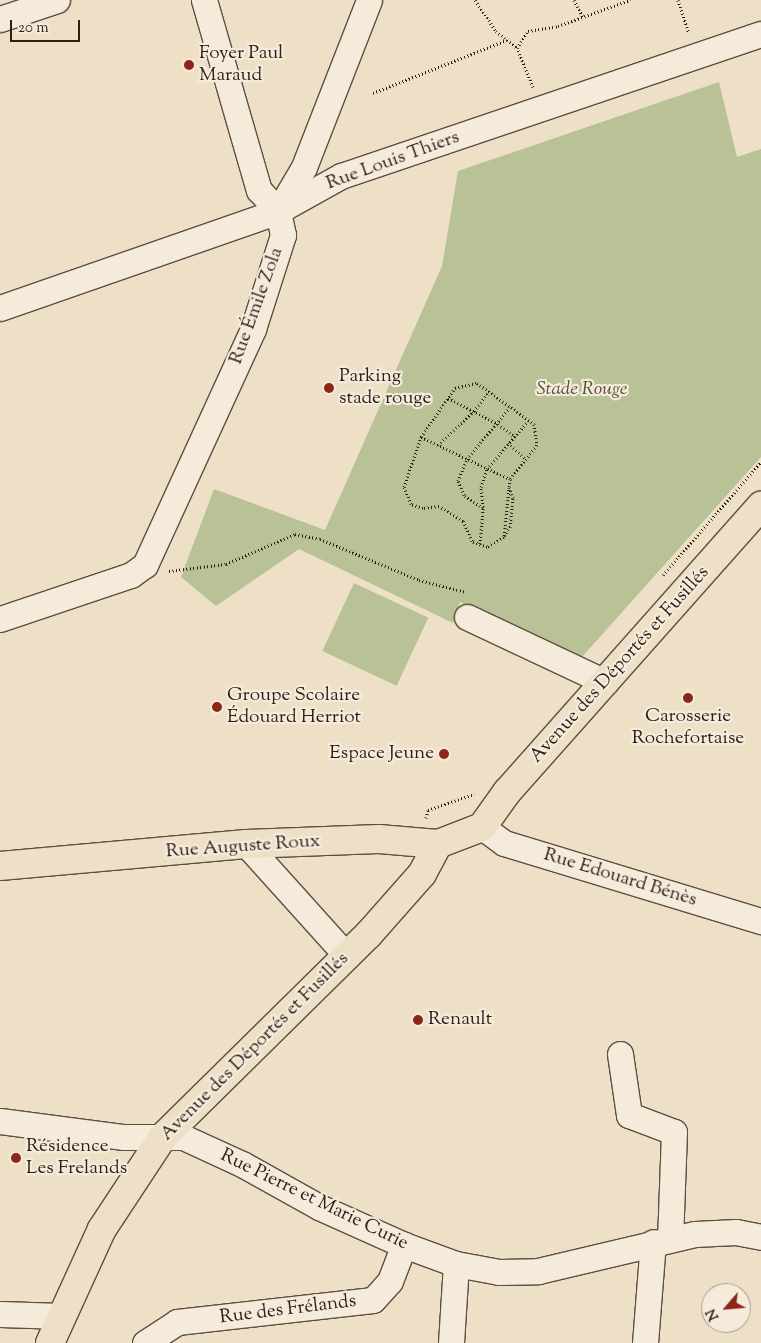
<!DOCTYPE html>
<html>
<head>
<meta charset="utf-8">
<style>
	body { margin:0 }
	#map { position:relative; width:761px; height:1343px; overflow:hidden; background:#eee0c7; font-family:"Sorts Mill Goudy",serif }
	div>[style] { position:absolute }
	.green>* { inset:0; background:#b8c296; transform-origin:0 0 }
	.path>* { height:3px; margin-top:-1.5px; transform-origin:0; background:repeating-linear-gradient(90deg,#2e1d16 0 1px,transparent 0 3.5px) }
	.roads { filter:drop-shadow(1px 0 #5e4e42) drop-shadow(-1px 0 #5e4e42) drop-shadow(0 1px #5e4e42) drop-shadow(0 -1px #5e4e42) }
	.minor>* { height:25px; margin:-12.5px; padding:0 12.5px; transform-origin:12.5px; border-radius:12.5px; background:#f4ebdb }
	.major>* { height:28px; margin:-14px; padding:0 14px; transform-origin:14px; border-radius:14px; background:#eee0c7 }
	.dots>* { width:14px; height:14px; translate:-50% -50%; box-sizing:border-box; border:2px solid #f4ebdb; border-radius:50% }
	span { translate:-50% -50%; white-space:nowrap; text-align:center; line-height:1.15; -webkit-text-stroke:4.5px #f4ebdb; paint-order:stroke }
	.poi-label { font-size:19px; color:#2e1d16 }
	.left { translate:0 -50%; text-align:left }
	.right { translate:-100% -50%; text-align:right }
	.street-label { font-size:19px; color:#2e1d16 }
	.park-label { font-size:19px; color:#574f3c; font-style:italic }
	.north { position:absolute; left:701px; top:1283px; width:50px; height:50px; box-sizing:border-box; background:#f4ebdb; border:1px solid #a5998c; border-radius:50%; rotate:243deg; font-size:14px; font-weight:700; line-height:20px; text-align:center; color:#2e1d16 }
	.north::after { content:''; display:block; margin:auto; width:18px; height:22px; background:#8f2418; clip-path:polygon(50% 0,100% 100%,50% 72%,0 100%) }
	.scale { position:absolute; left:10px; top:20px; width:70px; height:22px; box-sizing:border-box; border:2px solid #2e1d16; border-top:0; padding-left:6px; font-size:15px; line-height:18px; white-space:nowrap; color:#2e1d16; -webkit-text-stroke:4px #f4ebdb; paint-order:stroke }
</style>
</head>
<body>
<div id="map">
	<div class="green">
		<div style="clip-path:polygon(719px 82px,737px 157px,761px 149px,761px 457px,581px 658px,460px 602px,453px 623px,299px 549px,216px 606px,181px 577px,214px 489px,325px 530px,442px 266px,458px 171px)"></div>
		<div style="left:354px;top:583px;width:82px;height:75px;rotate:25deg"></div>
	</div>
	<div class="path">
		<div style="left:475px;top:0;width:37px;rotate:56deg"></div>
		<div style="left:496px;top:31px;width:27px;rotate:39deg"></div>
		<div style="left:574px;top:0;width:19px;rotate:62deg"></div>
		<div style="left:678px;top:0;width:35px;rotate:72deg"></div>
		<div style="left:533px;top:87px;width:42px;rotate:-112.3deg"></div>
		<div style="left:517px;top:48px;width:20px;rotate:-57deg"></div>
		<div style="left:528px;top:31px;width:30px;rotate:-9deg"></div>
		<div style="left:558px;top:26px;width:77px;rotate:-19.9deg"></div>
		<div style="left:373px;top:93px;width:144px;rotate:-21.6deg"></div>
		<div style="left:477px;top:383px;width:70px;rotate:35.7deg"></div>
		<div style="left:534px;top:424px;width:21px;rotate:82deg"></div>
		<div style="left:537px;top:445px;width:43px;rotate:128.5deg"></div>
		<div style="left:510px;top:479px;width:58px;rotate:95.9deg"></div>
		<div style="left:504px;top:537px;width:20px;rotate:150deg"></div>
		<div style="left:487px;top:547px;width:16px;rotate:-158deg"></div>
		<div style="left:472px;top:541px;width:22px;rotate:-114deg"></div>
		<div style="left:463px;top:521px;width:28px;rotate:-148deg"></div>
		<div style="left:439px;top:506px;width:16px;rotate:173deg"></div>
		<div style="left:423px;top:508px;width:13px;rotate:-162deg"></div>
		<div style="left:411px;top:504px;width:18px;rotate:-112deg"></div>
		<div style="left:404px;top:487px;width:53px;rotate:-71.2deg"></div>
		<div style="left:421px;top:437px;width:60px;rotate:-55.2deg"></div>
		<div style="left:455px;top:388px;width:23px;rotate:-13deg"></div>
		<div style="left:448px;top:398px;width:56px;rotate:27.5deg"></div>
		<div style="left:498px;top:424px;width:21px;rotate:37deg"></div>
		<div style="left:421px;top:437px;width:98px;rotate:25.3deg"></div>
		<div style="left:508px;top:443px;width:24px;rotate:42deg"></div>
		<div style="left:438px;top:445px;width:50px;rotate:-43.4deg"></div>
		<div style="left:474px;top:411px;width:24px;rotate:-52deg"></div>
		<div style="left:483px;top:507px;width:20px;rotate:-96deg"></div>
		<div style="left:481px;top:487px;width:19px;rotate:-72deg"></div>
		<div style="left:487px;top:469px;width:63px;rotate:-49.5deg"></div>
		<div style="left:504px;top:536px;width:11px;rotate:-56deg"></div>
		<div style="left:510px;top:527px;width:29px;rotate:-84deg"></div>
		<div style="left:513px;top:498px;width:11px;rotate:-112deg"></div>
		<div style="left:480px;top:544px;width:36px;rotate:-85deg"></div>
		<div style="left:483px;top:508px;width:23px;rotate:-146deg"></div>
		<div style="left:464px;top:495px;width:15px;rotate:-113deg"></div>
		<div style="left:458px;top:481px;width:24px;rotate:-68deg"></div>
		<div style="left:467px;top:459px;width:67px;rotate:-50.4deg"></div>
		<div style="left:169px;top:571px;width:57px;rotate:-7deg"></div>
		<div style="left:226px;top:564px;width:75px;rotate:-23.5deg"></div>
		<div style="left:295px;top:534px;width:25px;rotate:11deg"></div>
		<div style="left:320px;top:539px;width:107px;rotate:22.5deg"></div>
		<div style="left:419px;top:580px;width:49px;rotate:14.3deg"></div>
		<div style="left:663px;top:575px;width:150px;rotate:-49.1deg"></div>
		<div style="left:426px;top:818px;width:8px;rotate:-76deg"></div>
		<div style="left:428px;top:810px;width:49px;rotate:-19.2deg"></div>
	</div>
	<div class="roads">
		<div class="minor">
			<div style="left:204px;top:0;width:198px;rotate:73.9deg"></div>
			<div style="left:259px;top:190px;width:28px;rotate:48deg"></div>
			<div style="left:0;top:19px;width:60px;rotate:-18.4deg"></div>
			<div style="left:0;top:308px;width:294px;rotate:-19.2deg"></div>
			<div style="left:278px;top:211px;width:72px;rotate:-29.1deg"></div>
			<div style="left:341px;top:176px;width:443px;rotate:-18.7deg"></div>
			<div style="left:467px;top:617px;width:153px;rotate:25.2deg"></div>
			<div style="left:0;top:619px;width:138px;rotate:-18.6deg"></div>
			<div style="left:131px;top:575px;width:17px;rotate:-36deg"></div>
			<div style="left:145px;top:565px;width:260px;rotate:-65.4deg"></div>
			<div style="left:253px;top:329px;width:99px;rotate:-72.3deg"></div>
			<div style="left:283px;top:235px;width:25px;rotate:-102deg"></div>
			<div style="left:278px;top:211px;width:51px;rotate:-59.4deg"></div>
			<div style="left:304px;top:167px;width:179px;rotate:-68.7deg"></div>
			<div style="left:482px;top:827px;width:27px;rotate:36deg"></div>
			<div style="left:504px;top:843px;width:269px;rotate:16.9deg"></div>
			<div style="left:246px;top:844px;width:151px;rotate:48deg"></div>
			<div style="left:620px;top:1054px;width:62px;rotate:81.6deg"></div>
			<div style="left:629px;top:1115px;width:48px;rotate:20.7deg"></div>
			<div style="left:674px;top:1132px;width:107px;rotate:92.1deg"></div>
			<div style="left:0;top:1121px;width:125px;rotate:7.4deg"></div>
			<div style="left:124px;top:1137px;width:59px"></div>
			<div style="left:183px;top:1137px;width:65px;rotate:24.6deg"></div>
			<div style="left:242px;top:1164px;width:88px;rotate:29.2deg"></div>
			<div style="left:319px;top:1207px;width:93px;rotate:24.1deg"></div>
			<div style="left:404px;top:1245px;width:55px;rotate:20.1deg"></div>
			<div style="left:456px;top:1264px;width:44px;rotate:10.5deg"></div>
			<div style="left:499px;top:1272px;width:39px;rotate:-1deg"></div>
			<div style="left:538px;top:1271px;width:161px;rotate:-13.3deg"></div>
			<div style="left:695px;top:1234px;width:41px;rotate:-2.8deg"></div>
			<div style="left:736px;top:1232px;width:25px;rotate:11deg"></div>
			<div style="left:0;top:1314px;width:62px;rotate:1.8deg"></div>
			<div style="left:145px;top:1343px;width:38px;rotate:-33deg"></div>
			<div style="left:177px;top:1322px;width:197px;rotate:-6.4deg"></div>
			<div style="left:373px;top:1300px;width:25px;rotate:-48deg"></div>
			<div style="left:390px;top:1281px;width:39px;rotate:-69deg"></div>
			<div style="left:451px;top:1343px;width:79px;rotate:-86.4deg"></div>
			<div style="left:645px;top:1343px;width:101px;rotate:-85.5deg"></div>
		</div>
		<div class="major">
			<div style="left:0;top:866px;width:247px;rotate:-5.1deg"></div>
			<div style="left:246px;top:844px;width:133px;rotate:-2.2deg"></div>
			<div style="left:379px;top:839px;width:59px;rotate:4.8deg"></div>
			<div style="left:438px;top:844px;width:47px;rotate:-21.1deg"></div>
			<div style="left:482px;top:827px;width:43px;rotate:-54.5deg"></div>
			<div style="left:507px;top:792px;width:383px;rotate:-48.4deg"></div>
			<div style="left:50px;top:1343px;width:125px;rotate:-65.5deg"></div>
			<div style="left:102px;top:1229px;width:109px;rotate:-56.6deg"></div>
			<div style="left:162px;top:1138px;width:289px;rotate:-44.6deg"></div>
			<div style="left:368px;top:935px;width:81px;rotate:-48.5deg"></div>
			<div style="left:422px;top:874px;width:34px;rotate:-62deg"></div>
		</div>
	</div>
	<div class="dots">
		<div style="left:189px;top:65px;background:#8f2418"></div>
		<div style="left:329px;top:388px;background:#8f2418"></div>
		<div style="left:688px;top:698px;background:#8f2418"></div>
		<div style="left:217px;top:707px;background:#8f2418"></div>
		<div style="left:444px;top:754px;background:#8f2418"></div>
		<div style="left:418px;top:1020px;background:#8f2418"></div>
		<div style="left:16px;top:1158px;background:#8f2418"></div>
	</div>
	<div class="poi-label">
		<span class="left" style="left:199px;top:65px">Foyer Paul<br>Maraud</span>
		<span class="left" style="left:339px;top:388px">Parking<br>stade rouge</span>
		<span class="left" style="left:227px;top:707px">Groupe Scolaire<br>Édouard Herriot</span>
		<span style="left:688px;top:728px">Carosserie<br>Rochefortaise</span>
		<span class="right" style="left:434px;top:754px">Espace Jeune</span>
		<span class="left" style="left:428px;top:1020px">Renault</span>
		<span class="left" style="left:26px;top:1158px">Résidence<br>Les Frelands</span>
	</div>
	<div class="street-label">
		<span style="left:393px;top:161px;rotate:-20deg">Rue Louis Thiers</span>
		<span style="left:257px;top:306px;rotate:-70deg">Rue Émile Zola</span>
		<span style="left:620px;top:665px;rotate:-48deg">Avenue des Déportés et Fusillés</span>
		<span style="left:243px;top:847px;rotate:-4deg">Rue Auguste Roux</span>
		<span style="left:620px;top:878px;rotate:17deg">Rue Edouard Bénès</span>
		<span style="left:255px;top:1047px;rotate:-45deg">Avenue des Déportés et Fusillés</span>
		<span style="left:314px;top:1200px;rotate:26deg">Rue Pierre et Marie Curie</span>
		<span style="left:288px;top:1310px;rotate:-7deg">Rue des Frélands</span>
	</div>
	<div class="park-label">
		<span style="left:582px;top:390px">Stade Rouge</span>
	</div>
	<div class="north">N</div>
	<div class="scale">20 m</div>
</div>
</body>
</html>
